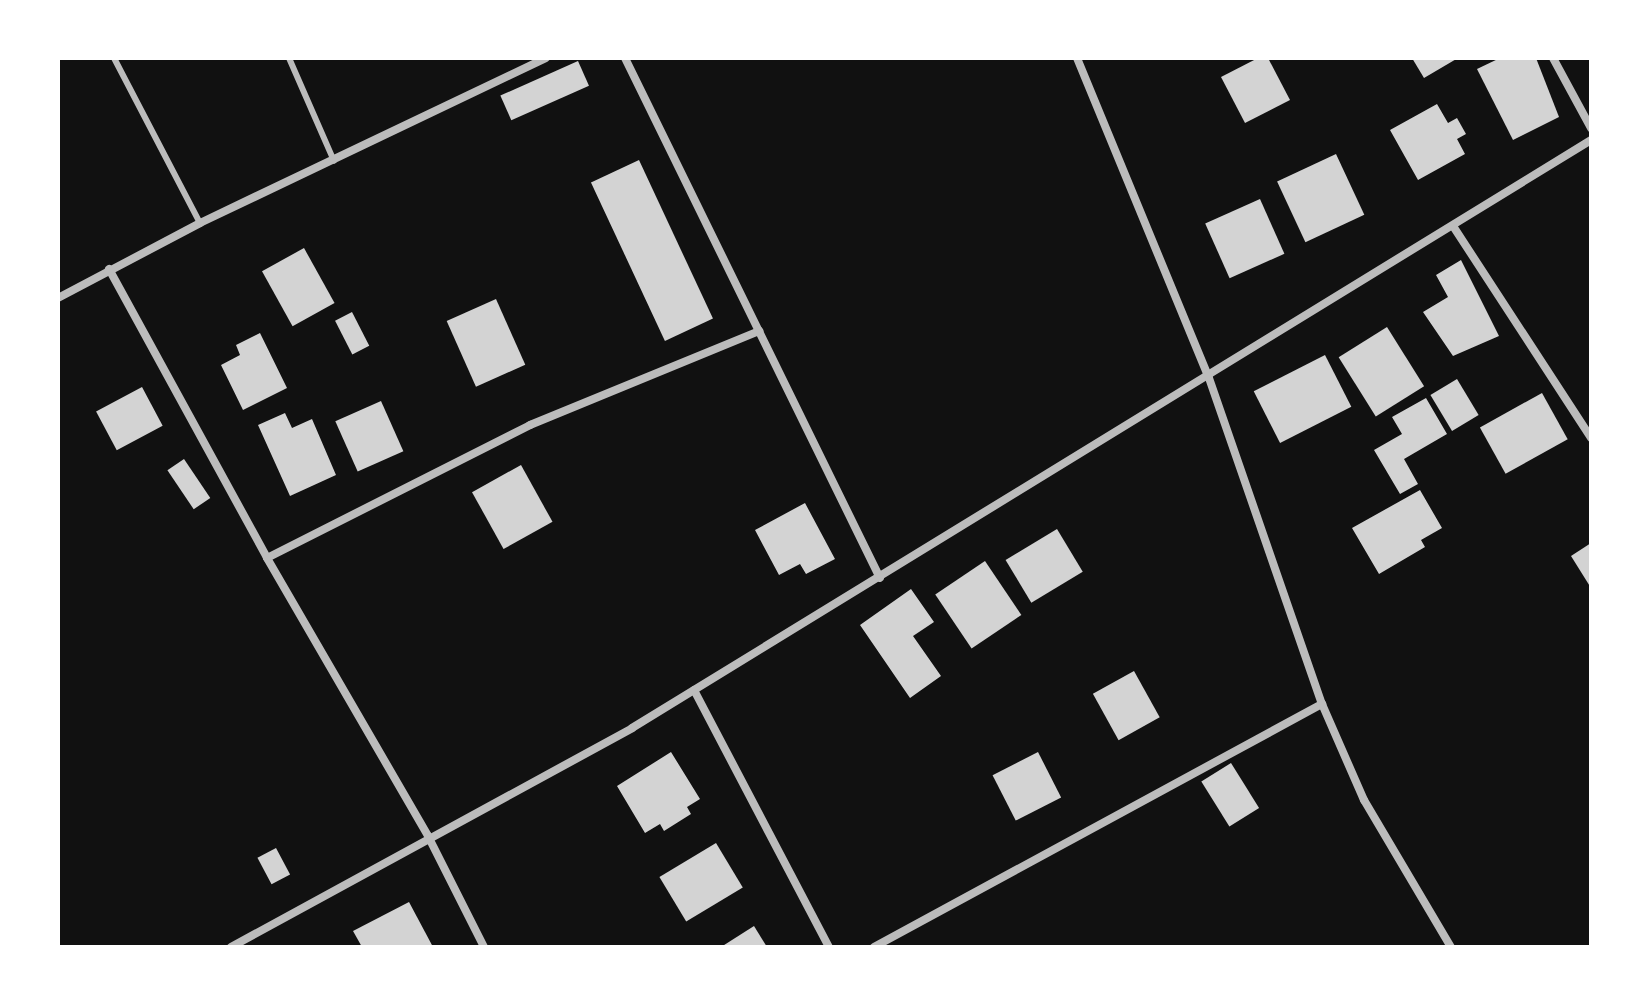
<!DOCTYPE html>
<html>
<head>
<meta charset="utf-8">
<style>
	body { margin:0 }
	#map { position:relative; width:1649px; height:1005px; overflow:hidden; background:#111; font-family:Signika,sans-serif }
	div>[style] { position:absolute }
	.building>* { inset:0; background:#d3d3d3; transform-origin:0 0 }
	.service>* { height:6px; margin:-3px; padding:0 3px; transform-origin:3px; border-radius:3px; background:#bcbcbc }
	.minor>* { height:8px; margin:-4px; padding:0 4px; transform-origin:4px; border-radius:4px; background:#bcbcbc }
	span { translate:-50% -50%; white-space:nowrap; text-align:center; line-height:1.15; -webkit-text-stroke:8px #fff; paint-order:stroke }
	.frame { position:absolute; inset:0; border:60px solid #fff; pointer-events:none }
</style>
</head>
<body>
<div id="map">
	<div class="building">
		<div style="clip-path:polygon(1258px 58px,1268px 58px,1290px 100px,1245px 123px,1221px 77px)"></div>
		<div style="clip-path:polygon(1412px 58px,1458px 58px,1424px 78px)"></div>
		<div style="clip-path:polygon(1500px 58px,1536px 58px,1559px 117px,1513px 140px,1477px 69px)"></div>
		<div style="left:578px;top:61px;width:27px;height:85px;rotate:66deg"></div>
		<div style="clip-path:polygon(1437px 104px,1448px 123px,1457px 118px,1466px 134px,1457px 139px,1465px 154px,1418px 180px,1390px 130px)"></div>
		<div style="left:1336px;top:154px;width:67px;height:65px;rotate:65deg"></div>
		<div style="left:639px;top:160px;width:175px;height:53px;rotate:65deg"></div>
		<div style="left:1260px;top:199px;width:60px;height:60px;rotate:66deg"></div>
		<div style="left:304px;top:248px;width:63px;height:48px;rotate:61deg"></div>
		<div style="clip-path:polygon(1461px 260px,1499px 336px,1453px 356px,1423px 312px,1448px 297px,1436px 275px)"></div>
		<div style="left:496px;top:299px;width:72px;height:54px;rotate:66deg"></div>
		<div style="left:352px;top:312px;width:38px;height:19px;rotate:63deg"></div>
		<div style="left:1387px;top:327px;width:70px;height:57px;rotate:58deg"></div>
		<div style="clip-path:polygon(260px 333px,287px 388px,243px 410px,221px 365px,240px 355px,236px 345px)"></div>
		<div style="left:1325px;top:355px;width:58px;height:80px;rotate:63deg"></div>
		<div style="left:1457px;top:379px;width:42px;height:31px;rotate:59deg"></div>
		<div style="left:142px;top:387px;width:44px;height:52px;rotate:62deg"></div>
		<div style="left:1542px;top:393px;width:53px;height:71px;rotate:61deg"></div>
		<div style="clip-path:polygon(1426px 398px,1447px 434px,1404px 459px,1418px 484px,1400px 494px,1374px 450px,1402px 434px,1392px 417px)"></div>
		<div style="left:381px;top:401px;width:55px;height:50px;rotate:66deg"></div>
		<div style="clip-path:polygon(285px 413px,292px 428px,312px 419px,336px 475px,290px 496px,258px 425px)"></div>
		<div style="left:184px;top:459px;width:47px;height:20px;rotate:56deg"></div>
		<div style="left:521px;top:465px;width:65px;height:56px;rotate:61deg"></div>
		<div style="clip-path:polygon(1420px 490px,1442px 528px,1421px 540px,1425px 547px,1379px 574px,1352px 528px)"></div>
		<div style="clip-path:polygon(805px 503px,835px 559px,806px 574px,800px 564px,779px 575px,755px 530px)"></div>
		<div style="left:1057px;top:529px;width:50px;height:60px;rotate:59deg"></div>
		<div style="clip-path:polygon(1591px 543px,1591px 588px,1571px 556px)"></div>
		<div style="left:985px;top:561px;width:65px;height:60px;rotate:56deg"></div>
		<div style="clip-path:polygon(911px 589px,934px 622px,913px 636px,941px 676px,910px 698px,860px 625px)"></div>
		<div style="left:1134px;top:671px;width:53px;height:47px;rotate:61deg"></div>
		<div style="clip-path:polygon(671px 752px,700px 799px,687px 807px,691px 814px,664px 831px,660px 824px,645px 833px,617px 786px)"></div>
		<div style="left:1038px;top:752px;width:51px;height:51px;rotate:63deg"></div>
		<div style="left:1231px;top:763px;width:53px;height:35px;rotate:58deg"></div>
		<div style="left:716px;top:843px;width:52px;height:66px;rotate:59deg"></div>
		<div style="left:276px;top:848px;width:30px;height:21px;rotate:62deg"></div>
		<div style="clip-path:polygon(409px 902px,433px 947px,362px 947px,353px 931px)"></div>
		<div style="clip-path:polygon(754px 926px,767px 947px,721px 947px)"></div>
	</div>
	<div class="service">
		<div style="left:114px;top:58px;width:186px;rotate:62.5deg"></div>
		<div style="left:289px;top:58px;width:112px;rotate:66.4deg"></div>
	</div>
	<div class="minor">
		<div style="left:625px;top:58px;width:579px;rotate:63.88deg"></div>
		<div style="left:1077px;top:58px;width:346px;rotate:67.6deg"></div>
		<div style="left:1209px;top:378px;width:345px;rotate:70.9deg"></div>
		<div style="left:1322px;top:704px;width:105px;rotate:66.4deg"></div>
		<div style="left:1364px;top:800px;width:171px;rotate:59.4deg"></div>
		<div style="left:1553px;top:58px;width:80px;rotate:61.5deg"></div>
		<div style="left:1453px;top:226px;width:253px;rotate:56.9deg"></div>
		<div style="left:109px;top:269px;width:329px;rotate:61.3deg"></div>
		<div style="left:267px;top:558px;width:295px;rotate:-26.8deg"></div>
		<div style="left:530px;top:425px;width:248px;rotate:-22.3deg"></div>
		<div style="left:58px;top:298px;width:161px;rotate:-27.8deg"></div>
		<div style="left:200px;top:223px;width:383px;rotate:-25.5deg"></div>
		<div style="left:267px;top:558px;width:321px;rotate:59.9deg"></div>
		<div style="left:428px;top:836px;width:124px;rotate:63.2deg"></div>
		<div style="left:694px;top:690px;width:290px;rotate:62.3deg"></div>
		<div style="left:231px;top:947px;width:457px;rotate:-28.6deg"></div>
		<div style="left:632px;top:728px;width:1125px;rotate:-31.51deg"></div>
		<div style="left:874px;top:947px;width:510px;rotate:-28.48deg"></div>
	</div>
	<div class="frame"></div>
</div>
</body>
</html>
